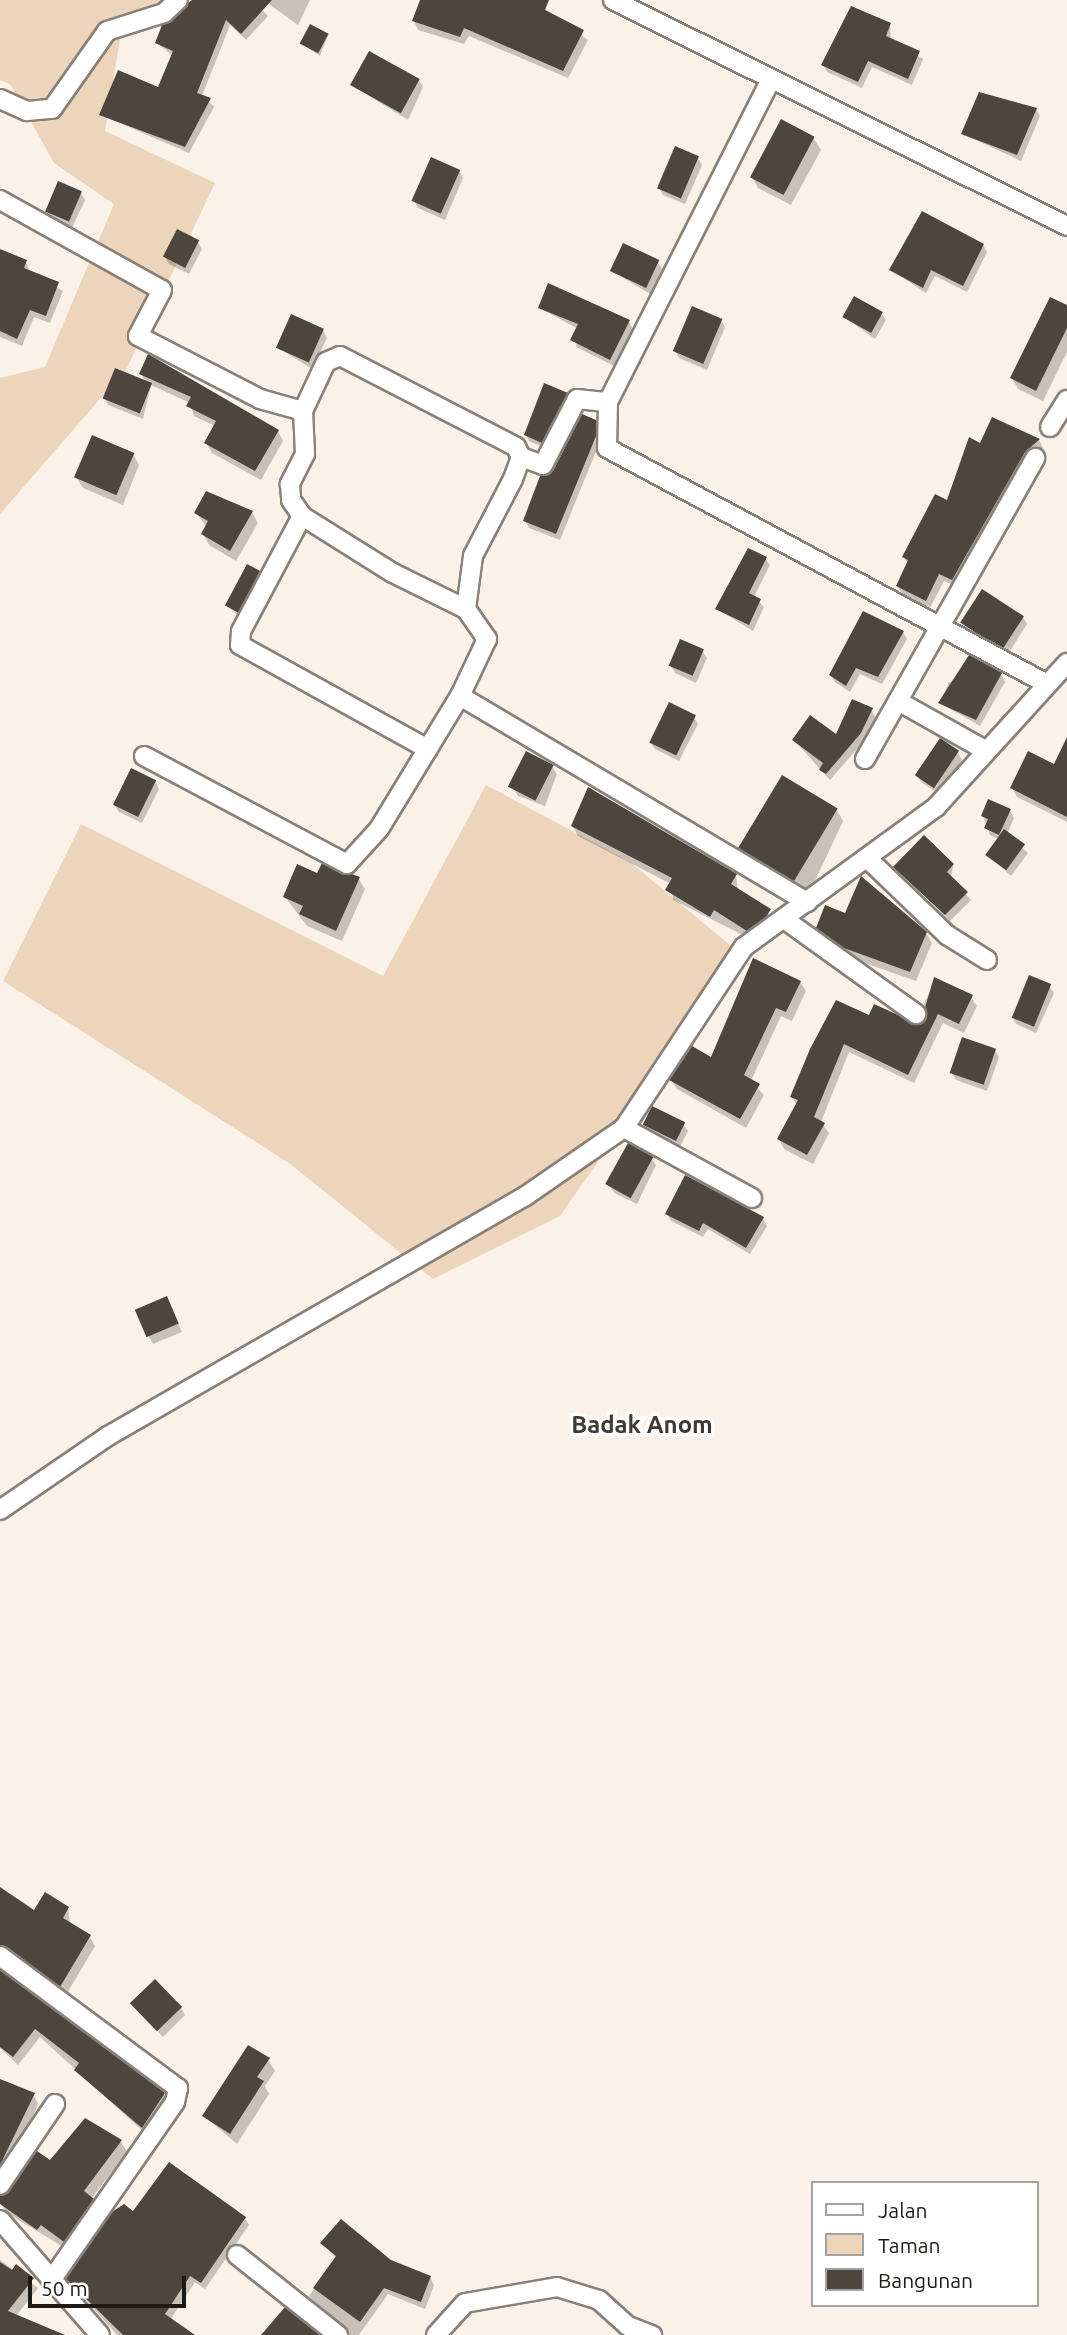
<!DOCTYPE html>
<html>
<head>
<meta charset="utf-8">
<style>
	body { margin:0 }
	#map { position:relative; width:1067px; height:2335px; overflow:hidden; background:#faf2e8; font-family:Ubuntu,sans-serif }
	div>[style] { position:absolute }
	.green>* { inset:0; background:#ecd5ba }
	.shadow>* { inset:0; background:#0003 }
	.building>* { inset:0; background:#4d463e; transform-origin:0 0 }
	.roads { filter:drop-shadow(2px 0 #898178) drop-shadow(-2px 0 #898178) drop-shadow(0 2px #898178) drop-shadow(0 -2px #898178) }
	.minor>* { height:18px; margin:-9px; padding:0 9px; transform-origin:9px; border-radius:9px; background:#fff }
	span { translate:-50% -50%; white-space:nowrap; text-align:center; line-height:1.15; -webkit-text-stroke:7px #fff; paint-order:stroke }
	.quarter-label { font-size:24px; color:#403931; font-weight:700 }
	.legend { position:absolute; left:811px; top:2181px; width:228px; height:126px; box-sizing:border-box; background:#fff; border:2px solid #a5a3a2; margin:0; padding:9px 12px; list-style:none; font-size:21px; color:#1d1a16 }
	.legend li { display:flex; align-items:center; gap:14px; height:35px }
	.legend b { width:35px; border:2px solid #a5a3a2 }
	.scale { position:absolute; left:28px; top:2276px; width:158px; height:32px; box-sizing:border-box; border:4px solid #1d1a16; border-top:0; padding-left:9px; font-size:21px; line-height:24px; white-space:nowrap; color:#1d1a16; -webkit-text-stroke:5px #fff; paint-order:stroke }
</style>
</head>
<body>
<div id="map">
	<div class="green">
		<div style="clip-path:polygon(0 0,162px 0,123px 21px,105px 131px,215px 183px,127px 368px,0 514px,0 378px,45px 367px,114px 204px,54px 163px,10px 84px,0 80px)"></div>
		<div style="clip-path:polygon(486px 785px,630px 862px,742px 955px,560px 1216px,433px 1279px,289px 1163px,3px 981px,81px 824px,383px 976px)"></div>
	</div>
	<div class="shadow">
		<div style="clip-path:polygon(192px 0,252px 0,268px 16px,246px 40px,230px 25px,202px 96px,214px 107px,189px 153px,101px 115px,159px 89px,173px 56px,157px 43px,164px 26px)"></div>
		<div style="clip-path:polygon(263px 0,310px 0,298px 25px)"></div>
		<div style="clip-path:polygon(422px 0,533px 0,588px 40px,568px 78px,469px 36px,464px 44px,418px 30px,414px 21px)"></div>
		<div style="clip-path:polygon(890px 25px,891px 40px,923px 59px,912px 85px,872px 67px,862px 88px,827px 72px,823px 65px)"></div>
		<div style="clip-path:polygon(328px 35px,320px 56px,302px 44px)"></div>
		<div style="clip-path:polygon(419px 80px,423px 87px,408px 120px,355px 87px)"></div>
		<div style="clip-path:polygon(1036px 109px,1040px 116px,1021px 161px,963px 134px)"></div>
		<div style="clip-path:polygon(782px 121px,814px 139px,821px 150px,791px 205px,758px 188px,752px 177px)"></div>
		<div style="clip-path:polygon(698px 158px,702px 165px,685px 204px,663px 195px,659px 188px)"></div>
		<div style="clip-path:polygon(459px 171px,463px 178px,445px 220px,418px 208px,414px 201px)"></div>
		<div style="clip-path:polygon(81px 193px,85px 200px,72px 228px,51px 218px,46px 211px)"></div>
		<div style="clip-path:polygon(198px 242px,202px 249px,189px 274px,169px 264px,165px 257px)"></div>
		<div style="clip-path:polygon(983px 245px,987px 252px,967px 292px,935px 276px,926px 293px,891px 270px)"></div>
		<div style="clip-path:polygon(0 251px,26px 262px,30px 272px,63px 291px,50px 323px,34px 317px,22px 346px,0 337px)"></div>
		<div style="clip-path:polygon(658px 262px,662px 269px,650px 294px,612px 271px)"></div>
		<div style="clip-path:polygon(1067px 307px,1067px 352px,1043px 401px,1018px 389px,1012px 378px)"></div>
		<div style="clip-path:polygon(540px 308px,629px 322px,633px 329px,614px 366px,576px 347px,578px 329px)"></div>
		<div style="clip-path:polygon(881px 313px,886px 320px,875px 339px,844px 317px)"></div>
		<div style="clip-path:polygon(721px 320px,725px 327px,707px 370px,679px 358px,675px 351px)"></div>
		<div style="clip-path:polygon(323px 330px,327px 338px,312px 369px,277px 347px)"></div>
		<div style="clip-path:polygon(141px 374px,278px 431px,283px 441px,261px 480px,212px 453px,206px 443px,215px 426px,194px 416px,190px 403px,151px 385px,143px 419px,108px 405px,104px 398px,146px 382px)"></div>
		<div style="clip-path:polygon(566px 394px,570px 400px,545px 448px,529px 441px,526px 435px)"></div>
		<div style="clip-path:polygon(595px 422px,599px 444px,560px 540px,529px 528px,525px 521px,554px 472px)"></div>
		<div style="clip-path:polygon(1039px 440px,1043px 448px,1029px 461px,957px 587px,944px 581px,930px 608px,902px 594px,898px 586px,908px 565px,904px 557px,948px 502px,981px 445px)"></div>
		<div style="clip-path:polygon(133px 454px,139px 465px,123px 505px,83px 488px,76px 477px)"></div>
		<div style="clip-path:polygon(252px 512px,258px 523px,236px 561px,209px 545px,203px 534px,207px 527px,196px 513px)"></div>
		<div style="clip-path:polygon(765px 558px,770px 565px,754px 597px,764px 607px,753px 631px,717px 609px)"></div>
		<div style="clip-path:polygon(259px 572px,263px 579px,242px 619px,227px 606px)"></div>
		<div style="clip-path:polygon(1023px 617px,1027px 624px,1008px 654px,963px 623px)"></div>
		<div style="clip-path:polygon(903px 632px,907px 639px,882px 684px,860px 674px,850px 692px,835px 682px,831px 675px)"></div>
		<div style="clip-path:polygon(702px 651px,707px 658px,696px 683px,675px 673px,671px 666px)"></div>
		<div style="clip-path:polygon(1001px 674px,1005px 682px,980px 726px,940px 703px,949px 682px)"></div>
		<div style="clip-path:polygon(871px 710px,875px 717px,864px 741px,830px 780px,794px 740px,837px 737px)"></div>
		<div style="clip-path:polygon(694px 717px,698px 724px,679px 761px,655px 749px,650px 742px)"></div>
		<div style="clip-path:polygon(1067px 741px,1067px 822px,1017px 797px,1012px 788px,1055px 766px)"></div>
		<div style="clip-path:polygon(958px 753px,962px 760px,939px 794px,921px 782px,917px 775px)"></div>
		<div style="clip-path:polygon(552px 766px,557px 774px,545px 806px,518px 796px,514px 789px)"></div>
		<div style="clip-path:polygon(155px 781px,159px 789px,142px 823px,119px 812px,114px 805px)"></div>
		<div style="clip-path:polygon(837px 810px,843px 821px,808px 896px,747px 860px,741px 848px)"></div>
		<div style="clip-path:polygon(1010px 811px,1014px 818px,1007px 834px,1028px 853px,1011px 876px,988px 855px,999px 839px,990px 835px,983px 816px)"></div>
		<div style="clip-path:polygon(573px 826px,736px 875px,738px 890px,775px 920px,753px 940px,673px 900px,671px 884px,578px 836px)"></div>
		<div style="clip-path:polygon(953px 866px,951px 878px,971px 900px,950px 921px,895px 867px)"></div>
		<div style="clip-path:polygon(318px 875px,358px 878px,365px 889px,342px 941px,307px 926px,285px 897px)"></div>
		<div style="clip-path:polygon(846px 916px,926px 933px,932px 943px,916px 981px,851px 958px,824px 938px,818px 928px)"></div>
		<div style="clip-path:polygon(935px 980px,971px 997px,977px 1006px,964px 1033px,943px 1023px,914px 1083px,849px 1052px,821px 1122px,829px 1133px,813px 1164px,784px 1149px,779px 1139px,797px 1106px,792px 1097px,869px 1018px,916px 1027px,928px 1021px,924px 1004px)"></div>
		<div style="clip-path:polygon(800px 982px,806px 991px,792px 1021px,781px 1016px,751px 1081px,764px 1095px,746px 1128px,677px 1089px,671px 1080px,712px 1059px)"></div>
		<div style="clip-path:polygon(1049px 986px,1054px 993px,1036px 1033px,1016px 1024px,1012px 1017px)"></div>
		<div style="clip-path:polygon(995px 1050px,999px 1057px,987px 1091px,956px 1080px,952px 1073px)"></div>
		<div style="clip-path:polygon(683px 1124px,688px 1131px,679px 1149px,644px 1125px)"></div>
		<div style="clip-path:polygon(651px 1158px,656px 1165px,637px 1204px,614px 1193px,610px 1186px)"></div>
		<div style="clip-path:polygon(685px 1178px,763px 1218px,767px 1226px,750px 1254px,708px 1229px,703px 1237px,671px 1221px,667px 1214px)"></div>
		<div style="clip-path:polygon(170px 1305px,182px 1332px,153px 1344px,149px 1337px)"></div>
		<div style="clip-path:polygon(0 1889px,34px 1913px,46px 1894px,68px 1909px,70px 1924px,90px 1937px,95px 1946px,66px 1995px,0 1942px)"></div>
		<div style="clip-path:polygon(0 1972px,164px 2094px,169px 2103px,147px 2135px,40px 2037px,18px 2065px,0 2048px)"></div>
		<div style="clip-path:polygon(133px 2004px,181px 2008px,185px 2015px,163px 2037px)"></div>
		<div style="clip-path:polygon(268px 2060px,275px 2071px,265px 2086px,269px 2094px,237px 2144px,204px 2116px)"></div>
		<div style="clip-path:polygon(0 2081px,33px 2095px,38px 2103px,23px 2147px,0 2180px)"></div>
		<div style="clip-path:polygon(121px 2142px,127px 2152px,91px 2199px,99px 2210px,70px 2251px,7px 2213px,1px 2203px,50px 2162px)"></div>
		<div style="clip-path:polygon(134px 2213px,245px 2218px,249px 2225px,205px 2289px,195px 2282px,170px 2320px,194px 2335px,117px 2335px,68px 2279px)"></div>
		<div style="clip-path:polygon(323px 2244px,430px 2277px,434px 2285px,425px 2309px,388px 2294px,359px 2335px,347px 2335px,309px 2296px,337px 2259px)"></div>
		<div style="clip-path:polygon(0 2260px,38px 2288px,16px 2316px,62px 2335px,0 2335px)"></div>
	</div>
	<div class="building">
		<div style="clip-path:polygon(192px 0,272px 0,241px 34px,226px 20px,197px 93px,211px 98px,185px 147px,99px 115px,118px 70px,158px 87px,173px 51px,155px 43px,162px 25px)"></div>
		<div style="clip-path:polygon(420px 0,549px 0,545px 10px,584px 30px,563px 71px,464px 28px,460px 37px,412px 21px)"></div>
		<div style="clip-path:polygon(851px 6px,891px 23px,886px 36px,920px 51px,908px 79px,868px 61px,858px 82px,821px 65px)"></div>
		<div style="left:310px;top:24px;width:21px;height:22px;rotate:28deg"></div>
		<div style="left:369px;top:51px;width:58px;height:39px;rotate:29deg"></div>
		<div style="clip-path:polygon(979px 92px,1037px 108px,1017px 155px,961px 134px)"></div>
		<div style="left:781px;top:119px;width:38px;height:66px;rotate:28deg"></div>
		<div style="left:675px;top:146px;width:26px;height:46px;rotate:23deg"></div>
		<div style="left:431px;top:157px;width:32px;height:48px;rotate:24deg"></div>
		<div style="left:58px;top:181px;width:26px;height:33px;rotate:23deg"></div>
		<div style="clip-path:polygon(922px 211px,984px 244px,963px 286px,931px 270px,923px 288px,889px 270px)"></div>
		<div style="left:177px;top:229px;width:25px;height:31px;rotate:27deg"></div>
		<div style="left:623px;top:243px;width:40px;height:31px;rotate:25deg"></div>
		<div style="clip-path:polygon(0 249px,27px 260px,24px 268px,59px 282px,46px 316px,30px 310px,17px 339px,0 331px)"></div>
		<div style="clip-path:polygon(548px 283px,630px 320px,610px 360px,570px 340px,578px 324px,538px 308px)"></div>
		<div style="left:854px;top:296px;width:33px;height:24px;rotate:29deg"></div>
		<div style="clip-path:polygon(1050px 297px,1067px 305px,1067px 328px,1036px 391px,1010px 378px)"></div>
		<div style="left:692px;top:306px;width:33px;height:49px;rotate:23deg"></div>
		<div style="left:291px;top:314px;width:36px;height:37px;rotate:24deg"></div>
		<div style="clip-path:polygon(148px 354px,279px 430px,255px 471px,204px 443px,216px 421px,186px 406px,191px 397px,139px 374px)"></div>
		<div style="left:115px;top:368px;width:40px;height:33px;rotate:22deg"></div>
		<div style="clip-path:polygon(544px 383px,568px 393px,542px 443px,524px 435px)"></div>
		<div style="clip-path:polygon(582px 414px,596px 420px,596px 436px,556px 534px,523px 521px,540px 476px,553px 471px)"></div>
		<div style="clip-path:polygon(992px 417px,1040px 439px,1025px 452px,952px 580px,939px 574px,926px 601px,896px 586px,908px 560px,902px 557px,935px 494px,947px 500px,969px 437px,980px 443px)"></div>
		<div style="left:92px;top:435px;width:46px;height:46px;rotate:23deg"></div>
		<div style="clip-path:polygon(206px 491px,253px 511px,230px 551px,201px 534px,208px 521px,194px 513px)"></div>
		<div style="clip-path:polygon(748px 548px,767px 557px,749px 593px,761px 599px,749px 625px,715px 609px)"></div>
		<div style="left:247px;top:564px;width:15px;height:47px;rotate:28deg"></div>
		<div style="left:982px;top:589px;width:50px;height:40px;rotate:33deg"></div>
		<div style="clip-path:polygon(863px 611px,904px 631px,878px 677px,856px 668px,846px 686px,829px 675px)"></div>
		<div style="left:680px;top:639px;width:26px;height:29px;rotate:23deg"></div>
		<div style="clip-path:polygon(969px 655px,1002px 673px,976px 720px,938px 703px)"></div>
		<div style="clip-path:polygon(852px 699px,873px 708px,861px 733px,826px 774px,819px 770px,823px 763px,792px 740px,810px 715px,836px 734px)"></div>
		<div style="left:669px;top:702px;width:30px;height:45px;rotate:26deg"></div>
		<div style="clip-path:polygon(1067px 737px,1067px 817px,1010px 788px,1028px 751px,1054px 764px)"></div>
		<div style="left:940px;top:738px;width:23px;height:45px;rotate:34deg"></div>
		<div style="left:526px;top:751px;width:31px;height:40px;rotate:27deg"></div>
		<div style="left:131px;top:768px;width:28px;height:41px;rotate:26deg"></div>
		<div style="left:782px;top:775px;width:65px;height:85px;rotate:31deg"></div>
		<div style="clip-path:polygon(588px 787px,737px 874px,731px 884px,771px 909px,766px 917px,747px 931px,714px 910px,710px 917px,665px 890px,672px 878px,571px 826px)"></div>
		<div style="clip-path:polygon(988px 799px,1011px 809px,999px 835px,984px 828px,988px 819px,981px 816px)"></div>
		<div style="left:1004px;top:829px;width:26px;height:32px;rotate:36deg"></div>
		<div style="clip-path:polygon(924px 835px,954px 864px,947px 872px,968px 892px,945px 915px,893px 867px)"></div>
		<div style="clip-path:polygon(322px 863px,360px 877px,336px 931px,299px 914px,303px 906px,283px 897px,297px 864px,317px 873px)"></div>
		<div style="clip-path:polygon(861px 876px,927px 932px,910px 972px,844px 948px,816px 928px,825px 905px,845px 913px)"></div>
		<div style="clip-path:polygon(753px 958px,801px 981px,786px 1012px,776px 1008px,744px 1075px,760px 1084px,740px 1119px,669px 1080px,692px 1046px,711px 1057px)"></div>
		<div style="left:1029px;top:975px;width:24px;height:46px;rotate:22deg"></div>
		<div style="clip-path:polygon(934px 977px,973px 995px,959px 1024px,938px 1014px,908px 1075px,844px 1044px,814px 1117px,825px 1123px,807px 1155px,777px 1139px,798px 1100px,790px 1097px,810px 1049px,836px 1000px,869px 1015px,874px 1004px,920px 1025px)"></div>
		<div style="left:962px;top:1037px;width:36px;height:38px;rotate:19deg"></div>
		<div style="left:652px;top:1106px;width:37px;height:21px;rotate:26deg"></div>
		<div style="left:628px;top:1143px;width:29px;height:47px;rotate:29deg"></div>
		<div style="clip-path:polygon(685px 1175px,764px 1217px,746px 1248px,703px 1223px,699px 1231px,665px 1214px)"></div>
		<div style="left:167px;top:1296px;width:30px;height:35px;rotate:67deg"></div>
		<div style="clip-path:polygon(0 1887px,34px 1910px,45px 1892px,69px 1907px,63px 1918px,91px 1935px,60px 1987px,0 1945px)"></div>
		<div style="clip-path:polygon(0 1970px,165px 2093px,142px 2128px,74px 2070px,79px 2063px,35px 2029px,13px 2057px,0 2047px)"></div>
		<div style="left:155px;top:1979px;width:39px;height:35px;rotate:46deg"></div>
		<div style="clip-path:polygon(248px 2045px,270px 2058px,257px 2077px,264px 2081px,230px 2134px,202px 2116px)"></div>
		<div style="clip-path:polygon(0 2079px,35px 2093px,0 2165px)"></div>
		<div style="clip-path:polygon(85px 2118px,122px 2140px,84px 2191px,94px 2199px,64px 2242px,41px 2225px,37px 2230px,0 2204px,0 2196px,37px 2151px,50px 2160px)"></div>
		<div style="clip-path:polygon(169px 2162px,246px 2217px,201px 2283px,190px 2276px,165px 2314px,195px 2335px,123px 2335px,66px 2279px,112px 2212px,124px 2204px,133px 2211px)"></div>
		<div style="clip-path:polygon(341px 2219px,391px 2260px,431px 2276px,421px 2302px,384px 2288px,360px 2322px,313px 2288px,336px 2256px,320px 2243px)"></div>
		<div style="clip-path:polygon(0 2262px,12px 2270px,16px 2264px,34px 2278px,8px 2311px,65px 2335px,0 2335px)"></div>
		<div style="clip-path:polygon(285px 2307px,320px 2335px,261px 2335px)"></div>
	</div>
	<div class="roads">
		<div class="minor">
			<div style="left:613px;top:0;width:507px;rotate:26.46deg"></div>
			<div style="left:0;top:99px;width:30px;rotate:24deg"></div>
			<div style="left:27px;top:111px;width:25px;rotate:-5deg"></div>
			<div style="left:52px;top:109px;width:95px;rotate:-54.8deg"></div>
			<div style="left:107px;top:31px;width:60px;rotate:-17.5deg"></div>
			<div style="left:164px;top:13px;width:19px;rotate:-43deg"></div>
			<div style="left:0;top:200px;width:185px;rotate:29.1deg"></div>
			<div style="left:162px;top:290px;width:52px;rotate:117.6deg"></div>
			<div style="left:138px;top:336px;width:137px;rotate:27.3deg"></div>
			<div style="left:260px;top:399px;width:45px;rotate:15.6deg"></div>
			<div style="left:303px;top:411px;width:54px;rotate:-64.9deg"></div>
			<div style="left:326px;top:362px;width:15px;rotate:-23deg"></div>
			<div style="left:340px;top:356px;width:198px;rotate:27.3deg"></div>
			<div style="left:516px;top:447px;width:11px;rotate:63deg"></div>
			<div style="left:521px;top:457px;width:23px;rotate:110deg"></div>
			<div style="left:513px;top:479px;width:87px;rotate:117.5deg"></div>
			<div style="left:473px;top:556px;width:53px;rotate:97.5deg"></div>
			<div style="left:466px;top:609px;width:37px;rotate:55deg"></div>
			<div style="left:487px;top:639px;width:63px;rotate:115.3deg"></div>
			<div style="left:608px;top:402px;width:46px;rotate:91.2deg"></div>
			<div style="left:607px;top:448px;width:497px;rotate:28.2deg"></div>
			<div style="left:303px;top:411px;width:43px;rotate:87.3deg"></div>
			<div style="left:305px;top:454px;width:34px;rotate:117deg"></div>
			<div style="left:290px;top:484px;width:16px;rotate:86deg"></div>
			<div style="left:291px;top:500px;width:19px;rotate:55deg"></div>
			<div style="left:302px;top:516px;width:107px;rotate:32.1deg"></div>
			<div style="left:393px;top:573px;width:81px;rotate:26.3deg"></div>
			<div style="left:1050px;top:427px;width:32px;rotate:-58deg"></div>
			<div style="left:521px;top:457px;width:23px;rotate:20deg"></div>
			<div style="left:543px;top:465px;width:74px;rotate:-62.7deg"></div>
			<div style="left:577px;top:399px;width:31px;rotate:6deg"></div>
			<div style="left:608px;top:402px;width:360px;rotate:-63.2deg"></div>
			<div style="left:302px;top:516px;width:130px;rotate:117.9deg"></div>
			<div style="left:241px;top:631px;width:14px;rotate:94deg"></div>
			<div style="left:240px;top:645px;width:215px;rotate:29deg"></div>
			<div style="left:898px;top:701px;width:100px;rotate:29.4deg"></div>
			<div style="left:144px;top:756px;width:230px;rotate:28deg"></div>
			<div style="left:347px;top:864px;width:47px;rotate:-47.6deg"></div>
			<div style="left:379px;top:829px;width:156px;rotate:-58.7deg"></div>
			<div style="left:460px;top:696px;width:404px;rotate:30.7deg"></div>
			<div style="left:865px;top:759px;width:346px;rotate:-60.5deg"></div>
			<div style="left:868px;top:859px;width:110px;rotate:43.9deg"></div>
			<div style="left:947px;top:935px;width:47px;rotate:32deg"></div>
			<div style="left:784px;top:919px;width:163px;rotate:35.7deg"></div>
			<div style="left:624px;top:1128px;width:146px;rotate:28.7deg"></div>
			<div style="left:0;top:1510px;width:131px;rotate:-34.4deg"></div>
			<div style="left:108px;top:1436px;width:480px;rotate:-29.9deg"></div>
			<div style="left:524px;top:1197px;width:121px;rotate:-34.6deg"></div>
			<div style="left:624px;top:1128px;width:217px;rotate:-56.5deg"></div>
			<div style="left:744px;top:947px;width:238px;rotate:-36.1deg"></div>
			<div style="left:936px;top:807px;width:195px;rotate:-47.7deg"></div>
			<div style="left:0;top:1956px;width:222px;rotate:36.6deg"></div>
			<div style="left:178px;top:2088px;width:14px;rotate:102deg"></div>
			<div style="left:175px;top:2102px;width:216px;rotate:124.8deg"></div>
			<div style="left:0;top:2185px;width:98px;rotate:-55.8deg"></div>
			<div style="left:0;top:2220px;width:152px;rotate:49deg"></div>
			<div style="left:237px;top:2255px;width:129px;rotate:38.4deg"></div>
			<div style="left:436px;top:2335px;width:43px;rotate:-47.8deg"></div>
			<div style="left:465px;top:2303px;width:93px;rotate:-9.9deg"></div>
			<div style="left:557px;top:2287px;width:44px;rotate:17.2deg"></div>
			<div style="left:599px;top:2300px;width:39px;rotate:42deg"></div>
			<div style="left:628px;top:2326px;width:26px;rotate:21deg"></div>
		</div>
	</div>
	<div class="quarter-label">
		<span style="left:642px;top:1425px">Badak Anom</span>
	</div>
	<ul class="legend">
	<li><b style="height:9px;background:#fff"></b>Jalan</li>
	<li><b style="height:19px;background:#ecd5ba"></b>Taman</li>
	<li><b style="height:19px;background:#4d463e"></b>Bangunan</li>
	</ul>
	<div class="scale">50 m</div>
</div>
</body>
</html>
